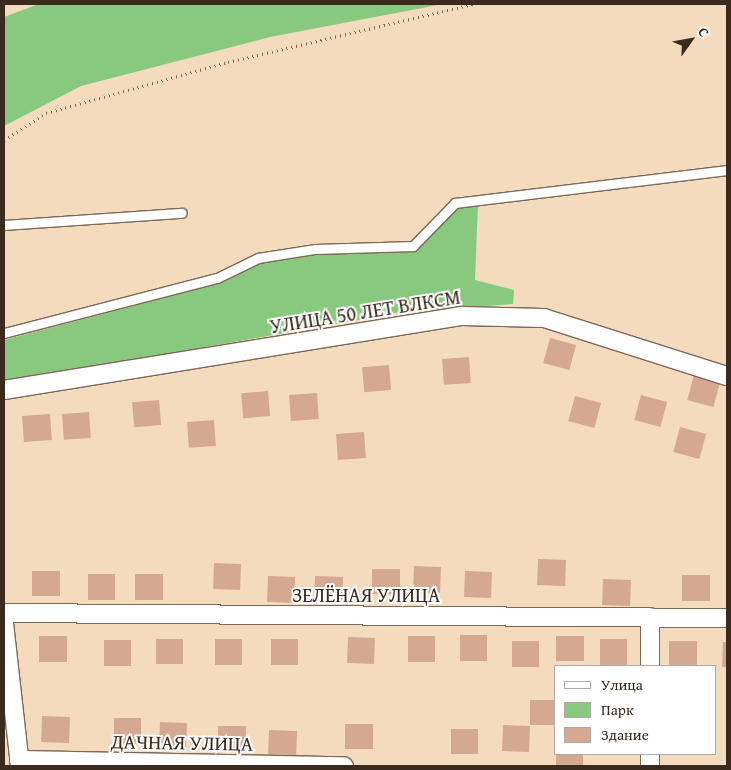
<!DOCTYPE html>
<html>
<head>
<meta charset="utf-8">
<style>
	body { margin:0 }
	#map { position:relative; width:731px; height:770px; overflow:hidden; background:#f4dbbe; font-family:"Gentium Book Plus",serif }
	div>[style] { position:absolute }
	.green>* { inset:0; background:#88c87f }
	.building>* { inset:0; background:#d4a891; transform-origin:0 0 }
	.path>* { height:2.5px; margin-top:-1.25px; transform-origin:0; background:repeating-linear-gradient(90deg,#7c6856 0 1px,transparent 0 5px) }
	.roads { filter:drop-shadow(1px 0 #7c6856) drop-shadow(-1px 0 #7c6856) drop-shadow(0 1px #7c6856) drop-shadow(0 -1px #7c6856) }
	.service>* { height:9px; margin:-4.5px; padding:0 4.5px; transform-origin:4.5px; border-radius:4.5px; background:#fff }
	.minor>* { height:18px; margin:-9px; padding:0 9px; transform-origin:9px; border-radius:9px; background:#fff }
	span { translate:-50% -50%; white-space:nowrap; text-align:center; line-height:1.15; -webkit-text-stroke:4px #fff; paint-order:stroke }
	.street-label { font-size:20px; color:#3b2a1e }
	.frame { position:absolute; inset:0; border:5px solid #3b2a1e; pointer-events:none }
	.legend { position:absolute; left:554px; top:665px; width:162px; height:90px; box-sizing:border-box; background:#fff; border:1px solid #b1aaa5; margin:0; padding:6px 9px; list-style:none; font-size:15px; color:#3b2a1e }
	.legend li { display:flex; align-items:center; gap:10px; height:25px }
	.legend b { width:25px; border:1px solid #b1aaa5 }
	.north { position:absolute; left:666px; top:15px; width:50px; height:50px; -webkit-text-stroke:4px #fff; paint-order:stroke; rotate:58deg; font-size:14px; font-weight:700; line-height:20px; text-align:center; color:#3b2a1e }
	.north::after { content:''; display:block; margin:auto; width:18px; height:22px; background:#3b2a1e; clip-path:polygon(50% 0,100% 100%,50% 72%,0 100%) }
</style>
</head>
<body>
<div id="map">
	<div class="green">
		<div style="clip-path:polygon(39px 4px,443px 4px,270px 37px,81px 86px,4px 126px,4px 17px)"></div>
		<div style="clip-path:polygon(478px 203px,475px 280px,514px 290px,513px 304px,402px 312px,4px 383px,4px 340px,217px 284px,258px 264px,300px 255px,418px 250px,453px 208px)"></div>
	</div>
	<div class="building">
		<div style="left:550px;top:338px;width:27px;height:26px;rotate:15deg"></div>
		<div style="left:469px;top:357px;width:26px;height:27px;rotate:86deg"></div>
		<div style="left:389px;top:365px;width:25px;height:27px;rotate:85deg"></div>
		<div style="left:694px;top:375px;width:27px;height:26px;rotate:15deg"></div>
		<div style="left:268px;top:391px;width:25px;height:27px;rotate:85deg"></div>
		<div style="left:317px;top:393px;width:26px;height:28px;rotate:86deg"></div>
		<div style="left:641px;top:395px;width:27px;height:26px;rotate:15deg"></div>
		<div style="left:575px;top:396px;width:27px;height:26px;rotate:15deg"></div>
		<div style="left:159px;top:400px;width:25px;height:27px;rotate:85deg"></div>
		<div style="left:89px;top:412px;width:26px;height:27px;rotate:86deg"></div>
		<div style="left:50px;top:414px;width:26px;height:28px;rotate:86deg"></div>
		<div style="left:214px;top:420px;width:26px;height:27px;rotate:86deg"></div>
		<div style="left:680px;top:427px;width:27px;height:26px;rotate:15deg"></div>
		<div style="left:364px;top:432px;width:26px;height:28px;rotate:86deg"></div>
		<div style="left:538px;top:559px;width:28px;height:26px;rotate:2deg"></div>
		<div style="left:214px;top:563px;width:27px;height:26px;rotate:2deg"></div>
		<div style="left:414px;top:566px;width:27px;height:26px;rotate:2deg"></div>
		<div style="left:372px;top:569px;width:28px;height:25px"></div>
		<div style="left:32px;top:571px;width:28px;height:25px"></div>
		<div style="left:465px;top:571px;width:27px;height:26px;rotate:2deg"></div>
		<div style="left:88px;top:574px;width:27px;height:26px"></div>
		<div style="left:135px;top:574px;width:28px;height:26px"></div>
		<div style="left:682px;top:575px;width:28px;height:26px"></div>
		<div style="left:268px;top:576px;width:27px;height:26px;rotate:2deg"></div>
		<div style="left:315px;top:576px;width:28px;height:26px;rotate:2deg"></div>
		<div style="left:603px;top:579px;width:28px;height:26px;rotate:2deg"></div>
		<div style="left:460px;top:635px;width:27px;height:26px"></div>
		<div style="left:39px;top:636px;width:28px;height:26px"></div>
		<div style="left:408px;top:636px;width:27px;height:26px"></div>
		<div style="left:556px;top:636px;width:28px;height:25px"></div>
		<div style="left:348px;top:637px;width:27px;height:26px;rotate:2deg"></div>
		<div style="left:156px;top:639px;width:27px;height:25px"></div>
		<div style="left:215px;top:639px;width:27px;height:26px"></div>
		<div style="left:271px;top:639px;width:27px;height:26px"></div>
		<div style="left:600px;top:639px;width:27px;height:26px"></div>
		<div style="left:104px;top:640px;width:27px;height:26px"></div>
		<div style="left:512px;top:641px;width:27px;height:26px"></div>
		<div style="left:669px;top:641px;width:28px;height:25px"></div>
		<div style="clip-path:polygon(723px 642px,727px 642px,727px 667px,722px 667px)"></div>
		<div style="left:530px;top:700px;width:25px;height:25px"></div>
		<div style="left:42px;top:716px;width:28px;height:26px;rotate:2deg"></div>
		<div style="left:114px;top:718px;width:27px;height:26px"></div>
		<div style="left:160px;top:722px;width:27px;height:26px;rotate:2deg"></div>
		<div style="left:345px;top:724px;width:28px;height:25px"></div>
		<div style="left:503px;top:725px;width:27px;height:26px;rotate:2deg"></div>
		<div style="left:218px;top:726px;width:28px;height:26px"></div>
		<div style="left:451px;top:729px;width:27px;height:25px"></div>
		<div style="left:269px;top:730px;width:28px;height:26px;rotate:2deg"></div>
		<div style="left:556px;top:754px;width:27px;height:12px"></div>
	</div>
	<div class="path">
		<div style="left:4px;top:140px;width:50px;rotate:-32.7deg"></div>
		<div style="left:46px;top:113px;width:189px;rotate:-15.7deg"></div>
		<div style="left:228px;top:62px;width:253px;rotate:-13.3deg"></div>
	</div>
	<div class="roads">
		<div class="service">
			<div style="left:4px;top:225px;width:178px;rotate:-3.9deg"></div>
			<div style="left:4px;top:333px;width:220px;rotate:-14.5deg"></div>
			<div style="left:217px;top:278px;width:46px;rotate:-26deg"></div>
			<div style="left:258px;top:258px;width:58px;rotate:-9deg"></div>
			<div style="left:315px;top:249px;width:98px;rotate:-1.8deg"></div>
			<div style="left:413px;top:246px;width:60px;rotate:-45.7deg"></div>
			<div style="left:455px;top:203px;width:274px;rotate:-6.9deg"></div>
		</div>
		<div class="minor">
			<div style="left:4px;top:390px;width:464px;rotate:-9.2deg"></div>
			<div style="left:462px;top:316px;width:82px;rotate:1.4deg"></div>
			<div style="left:544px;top:318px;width:192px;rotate:17.6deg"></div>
			<div style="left:4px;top:613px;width:723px;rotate:0.4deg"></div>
			<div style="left:650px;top:617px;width:49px;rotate:90deg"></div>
			<div style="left:4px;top:623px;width:144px;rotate:83.6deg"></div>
			<div style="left:650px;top:754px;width:12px;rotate:90deg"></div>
			<div style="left:19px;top:760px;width:325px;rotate:1.1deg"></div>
		</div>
	</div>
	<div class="street-label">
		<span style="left:365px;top:311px;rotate:-9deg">УЛИЦА 50 ЛЕТ ВЛКСМ</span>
		<span style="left:366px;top:594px">ЗЕЛЁНАЯ УЛИЦА</span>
		<span style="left:182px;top:742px;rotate:1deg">ДАЧНАЯ УЛИЦА</span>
	</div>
	<div class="frame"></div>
	<ul class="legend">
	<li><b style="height:6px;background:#fff"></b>Улица</li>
	<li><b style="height:14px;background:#88c87f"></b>Парк</li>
	<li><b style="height:14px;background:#d4a891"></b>Здание</li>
	</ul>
	<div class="north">С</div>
</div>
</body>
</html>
